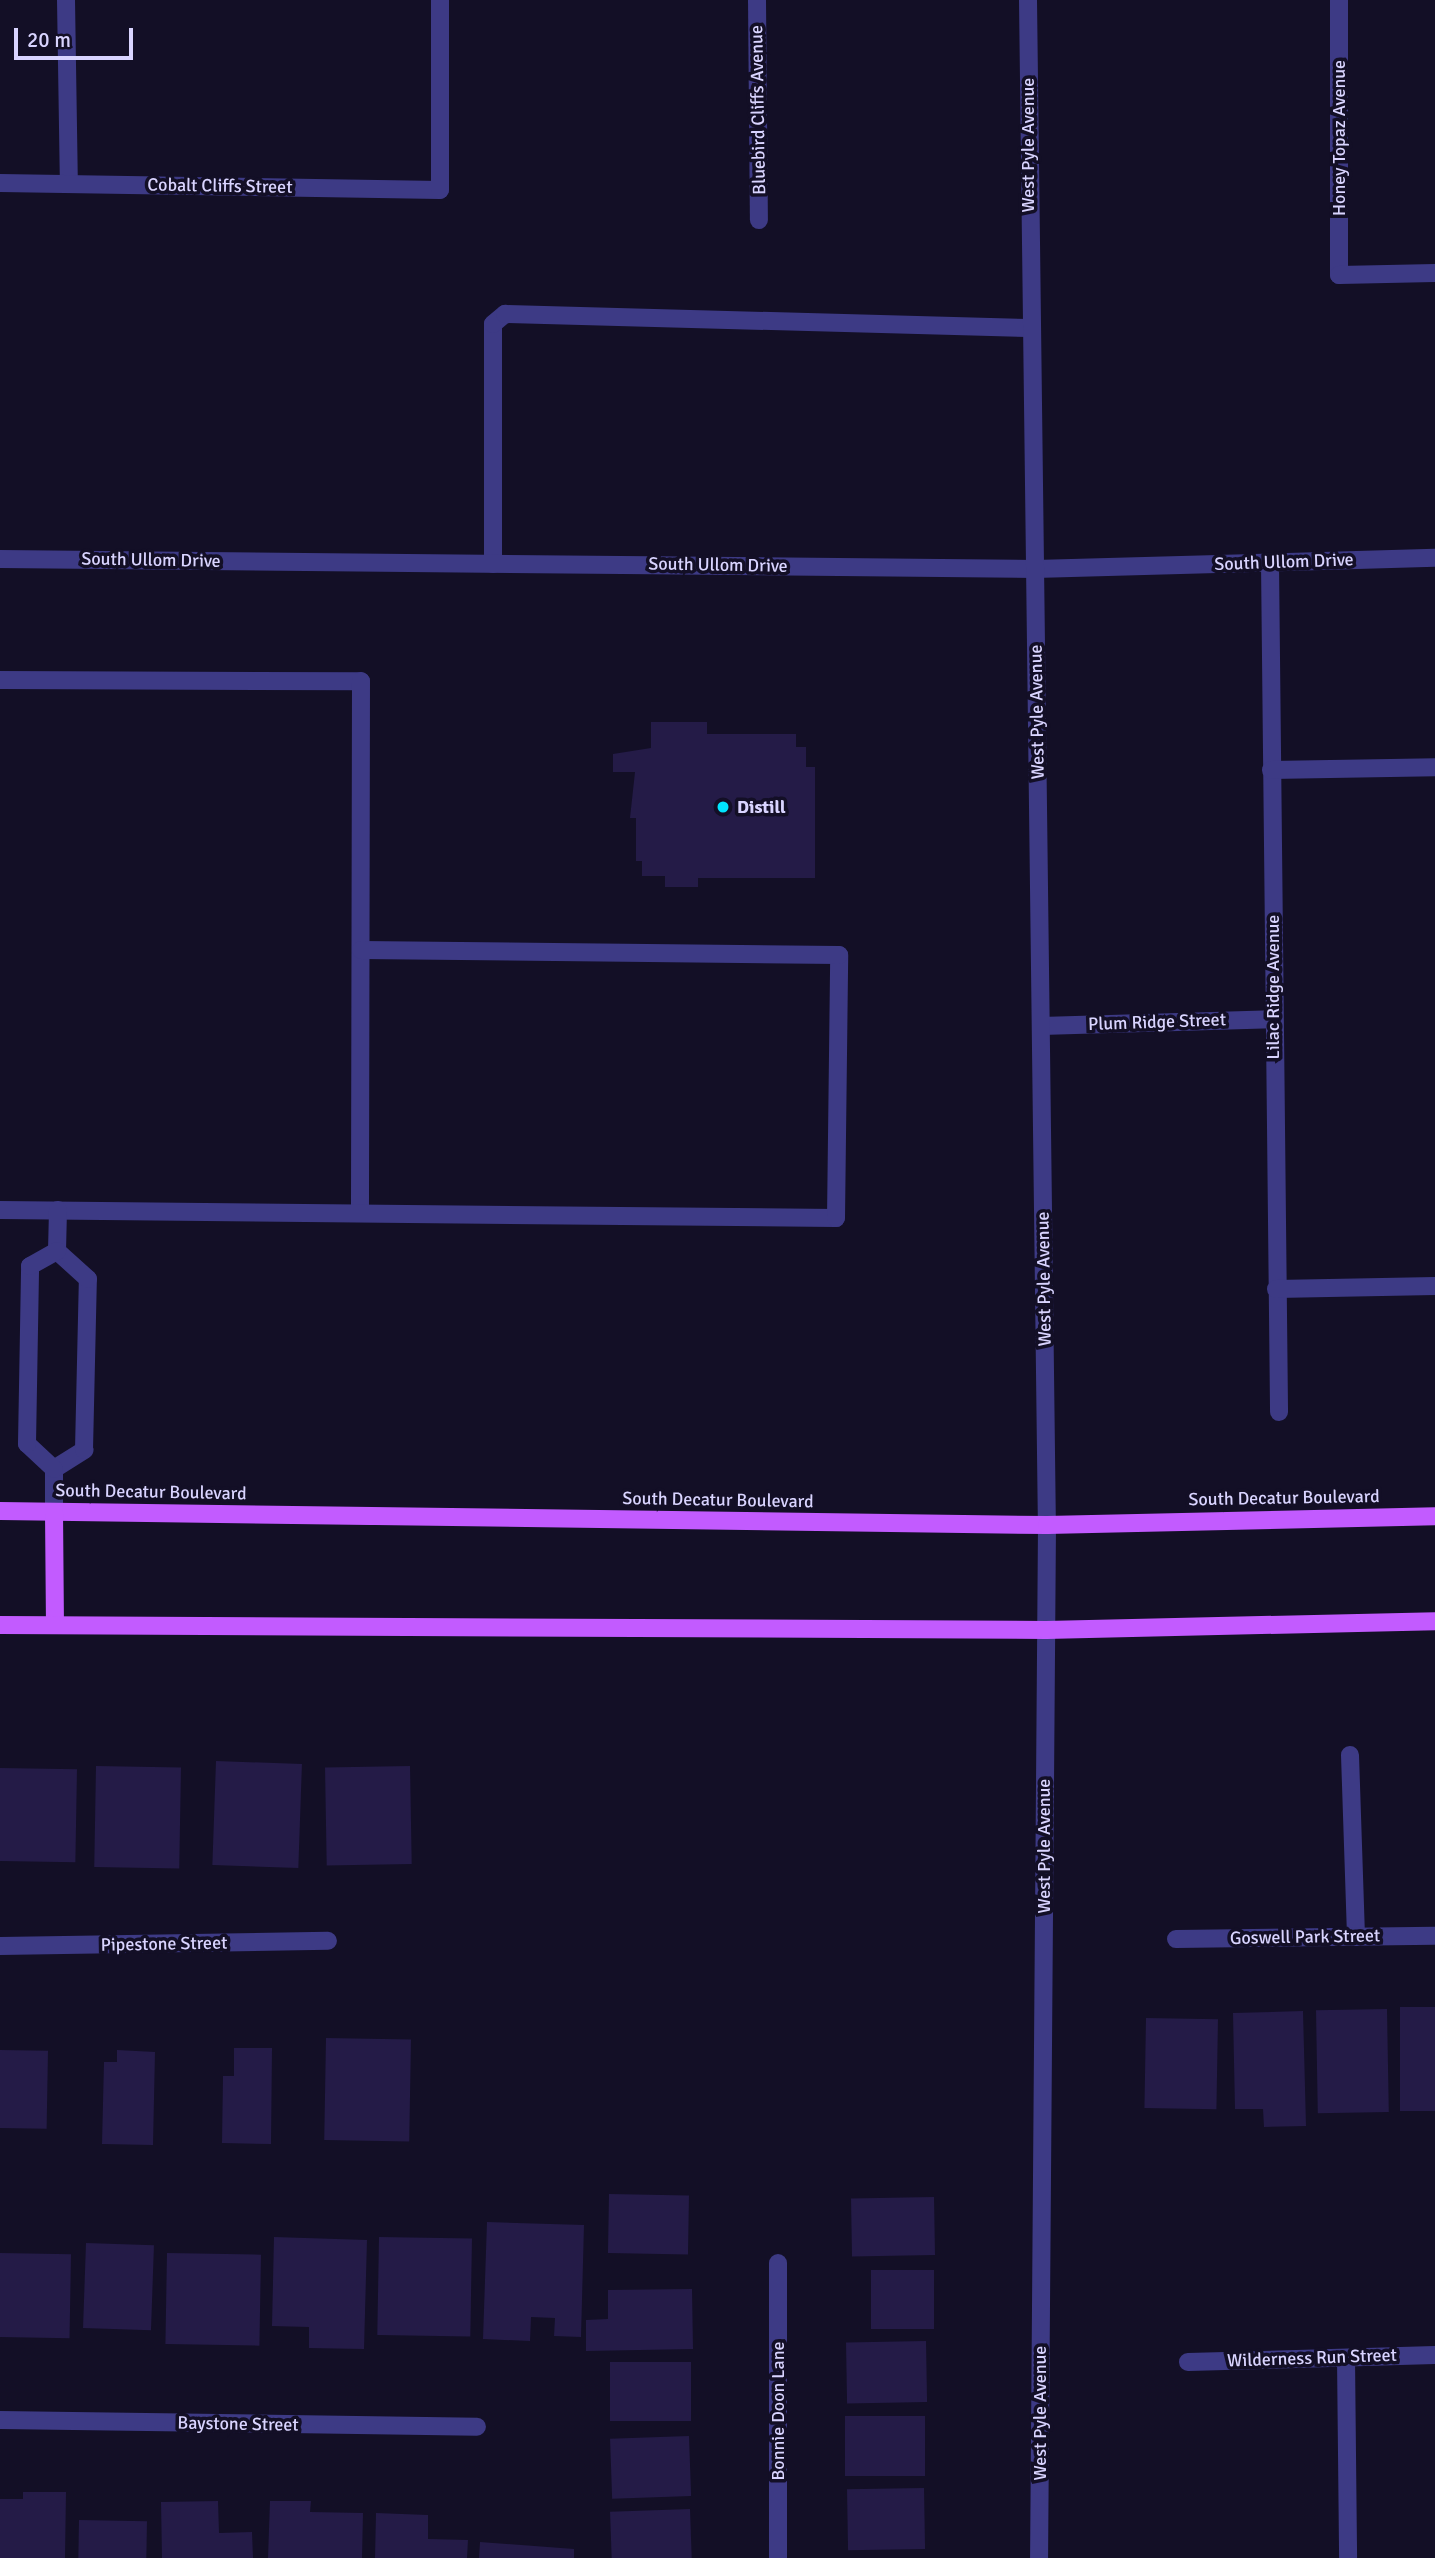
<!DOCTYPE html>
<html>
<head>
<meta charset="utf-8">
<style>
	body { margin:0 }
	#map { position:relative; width:1435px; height:2558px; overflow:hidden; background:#130f26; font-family:Signika,sans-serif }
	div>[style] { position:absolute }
	.building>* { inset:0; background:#241b47; transform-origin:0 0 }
	.service>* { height:18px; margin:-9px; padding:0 9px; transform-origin:9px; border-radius:9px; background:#3d3a85 }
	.minor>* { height:18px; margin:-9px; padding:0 9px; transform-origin:9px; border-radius:9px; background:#3d3a85 }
	.tertiary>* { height:18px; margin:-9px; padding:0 9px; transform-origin:9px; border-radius:9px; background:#3d3a85 }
	.primary>* { height:18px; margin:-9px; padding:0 9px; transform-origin:9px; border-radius:9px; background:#c25bff }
	.dots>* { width:19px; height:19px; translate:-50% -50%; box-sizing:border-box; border:4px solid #130f26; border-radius:50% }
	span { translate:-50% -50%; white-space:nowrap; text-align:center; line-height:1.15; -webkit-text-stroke:7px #130f26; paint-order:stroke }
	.street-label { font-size:18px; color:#d9d4ff }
	.poi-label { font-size:18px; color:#d9d4ff; font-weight:700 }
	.left { translate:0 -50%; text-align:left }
	.scale { position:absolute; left:14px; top:28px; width:119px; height:32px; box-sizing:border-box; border:4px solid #d9d4ff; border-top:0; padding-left:9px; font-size:21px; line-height:24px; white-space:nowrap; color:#d9d4ff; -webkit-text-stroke:5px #130f26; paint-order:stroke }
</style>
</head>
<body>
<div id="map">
	<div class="building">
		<div style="clip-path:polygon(651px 722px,707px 722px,707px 734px,796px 734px,796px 747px,806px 747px,806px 767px,815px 767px,815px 878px,698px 878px,698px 887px,665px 887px,665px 876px,642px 876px,642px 861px,636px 861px,636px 818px,630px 818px,635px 772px,613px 772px,613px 754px,651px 748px)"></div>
		<div style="left:216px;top:1761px;width:86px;height:104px;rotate:2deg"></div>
		<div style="left:96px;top:1766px;width:85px;height:101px;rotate:1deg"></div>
		<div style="left:410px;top:1766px;width:98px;height:85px;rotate:89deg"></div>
		<div style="left:0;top:1768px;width:77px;height:93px;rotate:1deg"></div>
		<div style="left:1435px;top:2007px;width:104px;height:35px;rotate:90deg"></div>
		<div style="left:1387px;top:2009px;width:103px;height:71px;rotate:89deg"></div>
		<div style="clip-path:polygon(1303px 2011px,1306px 2126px,1264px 2127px,1263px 2109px,1235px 2109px,1233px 2013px)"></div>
		<div style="left:1146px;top:2018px;width:72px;height:90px;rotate:1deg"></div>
		<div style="left:326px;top:2038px;width:85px;height:102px;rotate:1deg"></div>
		<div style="clip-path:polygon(234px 2048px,272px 2048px,271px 2144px,222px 2143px,223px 2076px,234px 2076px)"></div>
		<div style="left:0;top:2050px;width:48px;height:78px;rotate:1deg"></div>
		<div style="clip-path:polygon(117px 2050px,155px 2052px,153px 2145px,102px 2144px,104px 2062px,117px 2062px)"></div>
		<div style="left:609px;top:2194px;width:80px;height:59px;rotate:1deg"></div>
		<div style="left:934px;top:2197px;width:58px;height:83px;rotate:89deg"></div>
		<div style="clip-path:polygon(487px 2222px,584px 2225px,581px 2337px,554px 2336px,555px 2318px,531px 2317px,530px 2341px,483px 2339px)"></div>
		<div style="clip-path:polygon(274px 2237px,367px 2240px,364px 2349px,309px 2348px,309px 2327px,272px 2326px)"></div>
		<div style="left:379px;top:2237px;width:93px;height:98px;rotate:1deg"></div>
		<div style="left:86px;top:2243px;width:68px;height:85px;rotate:2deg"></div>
		<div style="left:0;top:2253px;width:71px;height:84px;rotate:1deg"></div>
		<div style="left:167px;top:2253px;width:94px;height:91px;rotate:1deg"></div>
		<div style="left:934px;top:2270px;width:59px;height:63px;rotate:90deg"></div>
		<div style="clip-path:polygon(692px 2289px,693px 2349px,586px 2351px,586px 2320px,608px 2319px,608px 2290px)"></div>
		<div style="left:926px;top:2341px;width:61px;height:80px;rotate:89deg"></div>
		<div style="left:610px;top:2362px;width:81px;height:59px"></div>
		<div style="left:845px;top:2416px;width:80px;height:60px"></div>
		<div style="left:689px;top:2436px;width:60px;height:79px;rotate:88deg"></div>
		<div style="left:924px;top:2488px;width:61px;height:77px;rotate:89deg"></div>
		<div style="clip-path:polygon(23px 2492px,66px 2492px,65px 2558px,0 2558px,0 2499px,23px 2499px)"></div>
		<div style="clip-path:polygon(218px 2501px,219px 2533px,252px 2532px,253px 2558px,162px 2558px,161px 2502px)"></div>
		<div style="clip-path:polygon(270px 2501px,311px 2501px,310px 2512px,363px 2513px,362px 2558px,268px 2558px)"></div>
		<div style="left:690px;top:2509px;width:49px;height:80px;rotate:88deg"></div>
		<div style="clip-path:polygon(376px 2513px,428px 2515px,428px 2539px,468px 2540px,467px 2558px,375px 2558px)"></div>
		<div style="left:79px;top:2520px;width:68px;height:38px;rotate:1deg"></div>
		<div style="clip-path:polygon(480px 2542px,574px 2549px,574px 2558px,479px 2558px)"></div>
	</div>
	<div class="service">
		<div style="left:493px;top:564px;width:240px;rotate:-90deg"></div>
		<div style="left:493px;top:324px;width:16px;rotate:-40deg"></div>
		<div style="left:505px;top:314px;width:524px;rotate:1.53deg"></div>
	</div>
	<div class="minor">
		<div style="left:66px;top:0;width:184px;rotate:89.1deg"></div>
		<div style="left:757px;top:0;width:220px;rotate:89.5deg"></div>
		<div style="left:1339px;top:0;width:275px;rotate:90deg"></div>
		<div style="left:1339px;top:275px;width:96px;rotate:-1.2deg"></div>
		<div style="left:0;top:183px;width:440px;rotate:0.9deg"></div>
		<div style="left:440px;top:190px;width:190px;rotate:-90deg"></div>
		<div style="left:0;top:559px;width:1035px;rotate:0.55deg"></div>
		<div style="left:1035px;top:569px;width:400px;rotate:-1.6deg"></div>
		<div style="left:1270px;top:563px;width:849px;rotate:89.39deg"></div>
		<div style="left:0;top:680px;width:361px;rotate:0.2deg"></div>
		<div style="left:361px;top:681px;width:532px;rotate:90.11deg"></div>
		<div style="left:1271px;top:770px;width:164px;rotate:-1deg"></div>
		<div style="left:1041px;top:1026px;width:232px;rotate:-1.7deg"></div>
		<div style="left:0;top:1210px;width:836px;rotate:0.55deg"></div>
		<div style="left:836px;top:1218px;width:263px;rotate:-89.3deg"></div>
		<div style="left:839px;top:955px;width:478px;rotate:-179.4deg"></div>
		<div style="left:1276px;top:1289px;width:159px;rotate:-1.1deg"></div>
		<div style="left:54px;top:1469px;width:36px;rotate:-32deg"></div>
		<div style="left:84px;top:1450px;width:171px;rotate:-88.7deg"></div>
		<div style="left:88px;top:1279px;width:42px;rotate:-137.9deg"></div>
		<div style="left:57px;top:1251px;width:41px;rotate:-88.6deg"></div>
		<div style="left:54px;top:1512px;width:43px;rotate:-90deg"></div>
		<div style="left:54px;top:1469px;width:37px;rotate:-137deg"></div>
		<div style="left:27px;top:1444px;width:178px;rotate:-89deg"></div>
		<div style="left:30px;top:1266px;width:31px;rotate:-29deg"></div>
		<div style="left:1350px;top:1755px;width:182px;rotate:88.1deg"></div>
		<div style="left:1176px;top:1939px;width:259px;rotate:-0.7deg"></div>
		<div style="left:0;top:1946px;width:328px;rotate:-0.9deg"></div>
		<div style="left:778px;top:2263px;width:295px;rotate:90deg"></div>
		<div style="left:1346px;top:2358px;width:200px;rotate:89.4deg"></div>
		<div style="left:1188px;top:2362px;width:247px;rotate:-1.6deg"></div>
		<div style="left:0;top:2420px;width:477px;rotate:0.8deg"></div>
	</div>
	<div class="tertiary">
		<div style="left:1028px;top:0;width:1525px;rotate:89.29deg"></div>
		<div style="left:1047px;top:1525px;width:1033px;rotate:90.44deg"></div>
	</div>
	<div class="primary">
		<div style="left:0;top:1511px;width:1047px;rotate:0.77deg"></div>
		<div style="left:1047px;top:1525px;width:388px;rotate:-1.3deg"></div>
		<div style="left:54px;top:1512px;width:113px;rotate:89.5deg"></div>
		<div style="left:0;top:1625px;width:1046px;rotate:0.27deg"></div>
		<div style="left:1046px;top:1630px;width:389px;rotate:-1.3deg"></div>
	</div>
	<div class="dots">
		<div style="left:723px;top:807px;background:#00e5ff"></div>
	</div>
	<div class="street-label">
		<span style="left:758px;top:110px;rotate:-91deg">Bluebird Cliffs Avenue</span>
		<span style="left:1339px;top:138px;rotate:-90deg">Honey Topaz Avenue</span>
		<span style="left:1028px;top:145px;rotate:-90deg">West Pyle Avenue</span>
		<span style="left:220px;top:186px;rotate:1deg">Cobalt Cliffs Street</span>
		<span style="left:151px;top:560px;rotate:1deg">South Ullom Drive</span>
		<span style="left:1284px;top:562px;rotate:-2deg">South Ullom Drive</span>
		<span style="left:718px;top:565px;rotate:1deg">South Ullom Drive</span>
		<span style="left:1037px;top:712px;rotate:-91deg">West Pyle Avenue</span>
		<span style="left:1273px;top:987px;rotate:-90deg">Lilac Ridge Avenue</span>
		<span style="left:1157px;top:1022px;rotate:-2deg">Plum Ridge Street</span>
		<span style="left:1044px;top:1279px;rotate:-91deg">West Pyle Avenue</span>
		<span style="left:151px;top:1492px;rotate:1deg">South Decatur Boulevard</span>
		<span style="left:1284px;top:1498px;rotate:-1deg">South Decatur Boulevard</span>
		<span style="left:718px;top:1500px;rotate:1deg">South Decatur Boulevard</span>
		<span style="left:1044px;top:1846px;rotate:-90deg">West Pyle Avenue</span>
		<span style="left:1305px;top:1937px;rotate:-1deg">Goswell Park Street</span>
		<span style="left:164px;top:1944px;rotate:-1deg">Pipestone Street</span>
		<span style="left:1312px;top:2358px;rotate:-2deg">Wilderness Run Street</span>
		<span style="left:778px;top:2411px;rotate:-90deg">Bonnie Doon Lane</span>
		<span style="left:1040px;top:2413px;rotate:-90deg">West Pyle Avenue</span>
		<span style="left:238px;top:2424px;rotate:1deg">Baystone Street</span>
	</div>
	<div class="poi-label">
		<span class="left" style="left:737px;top:807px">Distill</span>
	</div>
	<div class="scale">20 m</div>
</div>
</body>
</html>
